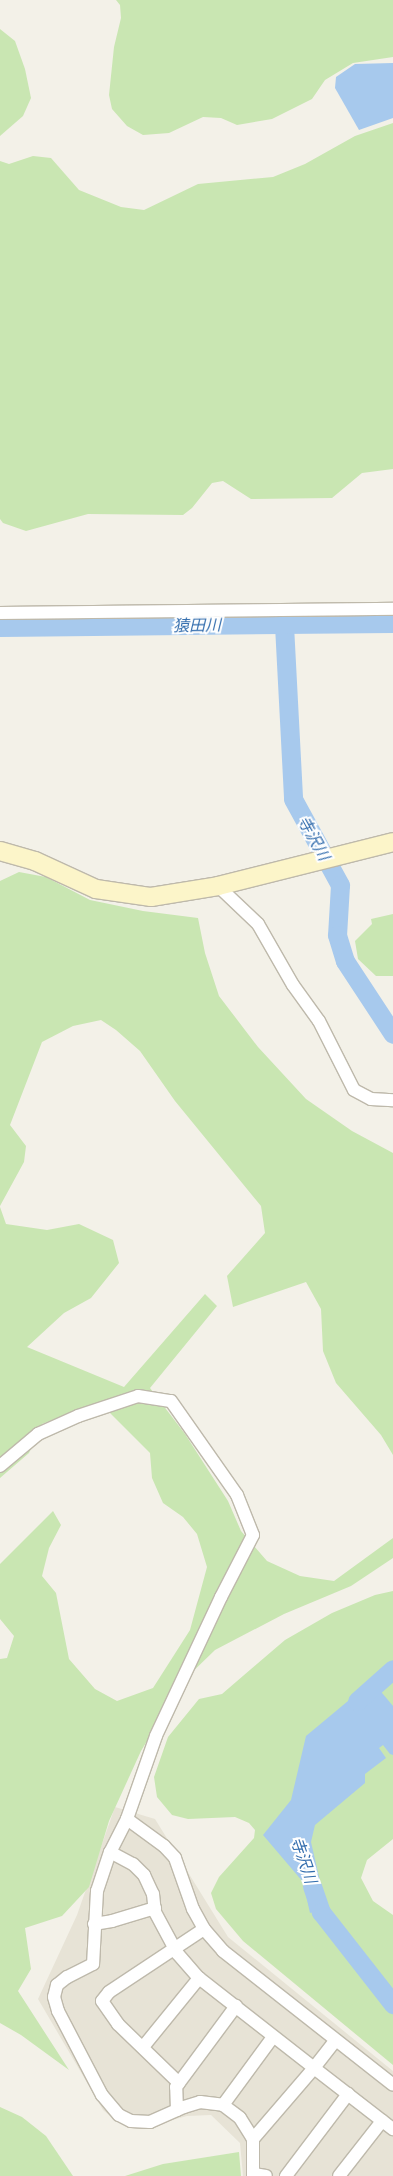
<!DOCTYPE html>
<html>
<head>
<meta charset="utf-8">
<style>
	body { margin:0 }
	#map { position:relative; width:393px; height:2176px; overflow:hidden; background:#f3f1e8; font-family:Lato,"Noto Sans JP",sans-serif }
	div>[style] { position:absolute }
	.residential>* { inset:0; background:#e7e3d6 }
	.green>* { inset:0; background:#c9e6b2 }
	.water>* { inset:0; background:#a7c9ed }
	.river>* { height:19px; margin:-9.5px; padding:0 9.5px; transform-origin:9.5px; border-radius:9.5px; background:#a7c9ed }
	.roads { filter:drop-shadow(1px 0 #beb9ab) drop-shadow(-1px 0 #beb9ab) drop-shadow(0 1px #beb9ab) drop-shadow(0 -1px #beb9ab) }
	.street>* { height:12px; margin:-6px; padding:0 6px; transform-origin:6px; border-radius:6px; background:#fff }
	.secondary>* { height:18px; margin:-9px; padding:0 9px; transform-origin:9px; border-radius:9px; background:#fcf5c9 }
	span { translate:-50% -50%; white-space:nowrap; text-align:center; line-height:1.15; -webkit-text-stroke:4px #fff; paint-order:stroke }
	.water-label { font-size:16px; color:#346eae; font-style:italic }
</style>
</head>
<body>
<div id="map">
	<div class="residential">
		<div style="clip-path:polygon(115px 1807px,155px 1819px,228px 1937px,393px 2071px,393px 2176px,243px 2176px,240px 2143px,211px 2115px,187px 2116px,153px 2125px,132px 2127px,116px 2121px,103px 2110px,38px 1999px,77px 1915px)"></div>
	</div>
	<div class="green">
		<div style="clip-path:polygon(116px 0,393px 0,393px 57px,353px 63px,325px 80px,312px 99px,272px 119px,237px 125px,221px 118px,203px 117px,169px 133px,143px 135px,127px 126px,112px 109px,109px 95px,114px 47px,121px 18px,120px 5px)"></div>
		<div style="clip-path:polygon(0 29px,15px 41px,25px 69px,31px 98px,23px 116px,0 136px)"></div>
		<div style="clip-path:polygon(393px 123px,393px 469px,362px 473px,332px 498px,251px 499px,223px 481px,212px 483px,192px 508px,183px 515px,88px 514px,26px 531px,3px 523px,0 519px,0 161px,9px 164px,33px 156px,51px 158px,79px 190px,121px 207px,144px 210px,198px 184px,273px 177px,305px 164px,355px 136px)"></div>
		<div style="clip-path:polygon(19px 872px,46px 877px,90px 900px,143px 911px,198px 918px,205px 953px,219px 996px,258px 1047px,306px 1099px,352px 1131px,393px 1153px,393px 1455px,381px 1435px,336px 1383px,323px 1351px,321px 1309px,306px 1282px,233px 1307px,227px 1276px,265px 1233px,261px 1206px,175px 1101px,140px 1051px,116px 1030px,101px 1020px,73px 1026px,42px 1042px,10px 1125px,26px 1146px,24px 1162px,0 1206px,0 881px)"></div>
		<div style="clip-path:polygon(393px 914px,393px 976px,376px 976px,358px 959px,355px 941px,372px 924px,371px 919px)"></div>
		<div style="clip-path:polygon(0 1207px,6px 1224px,47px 1230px,79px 1224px,113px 1240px,119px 1263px,91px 1298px,64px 1313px,27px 1347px,124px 1387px,205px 1294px,217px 1306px,150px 1388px,185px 1434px,228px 1501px,241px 1531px,267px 1561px,300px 1576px,334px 1581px,393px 1538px,393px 1558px,351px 1586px,284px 1614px,215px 1650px,182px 1682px,141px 1751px,109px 1821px,89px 1887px,62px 1916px,25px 1928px,31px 1969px,18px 1991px,69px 2070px,21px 2035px,0 2023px,0 1659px,7px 1658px,14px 1636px,0 1619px,0 1564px,53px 1511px,61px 1525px,49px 1548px,42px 1576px,56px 1593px,69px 1659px,95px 1689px,117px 1701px,153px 1688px,190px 1630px,207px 1567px,197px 1534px,183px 1517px,163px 1503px,152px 1478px,150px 1453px,99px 1402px,42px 1424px,29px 1453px,0 1478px)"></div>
		<div style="clip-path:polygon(393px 1591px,393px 1839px,367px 1860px,361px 1878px,373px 1901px,393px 1915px,393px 2065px,243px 1941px,216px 1909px,211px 1893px,219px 1877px,254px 1838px,255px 1830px,249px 1823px,235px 1817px,188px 1819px,172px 1815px,157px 1797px,154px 1777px,168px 1737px,199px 1699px,222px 1694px,285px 1640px,332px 1613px,375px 1595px)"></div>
		<div style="clip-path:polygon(0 2107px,22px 2117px,46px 2136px,73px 2176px,0 2176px)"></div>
		<div style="clip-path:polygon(239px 2152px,241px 2176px,125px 2176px,163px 2164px)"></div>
	</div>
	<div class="water">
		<div style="clip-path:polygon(393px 63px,393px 118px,359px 130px,335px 88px,336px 77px,355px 64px)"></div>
		<div style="clip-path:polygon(372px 1681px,393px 1706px,393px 1755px,390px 1754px,383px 1745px,379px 1748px,386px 1758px,365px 1774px,365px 1783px,315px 1825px,311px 1842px,326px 1907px,310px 1913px,303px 1882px,263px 1835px,291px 1800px,306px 1736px)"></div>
	</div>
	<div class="river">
		<div style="left:284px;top:625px;width:174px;rotate:87deg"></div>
		<div style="left:293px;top:799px;width:98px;rotate:61.3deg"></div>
		<div style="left:340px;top:885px;width:50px;rotate:93.4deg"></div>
		<div style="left:337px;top:935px;width:27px;rotate:73deg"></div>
		<div style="left:345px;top:961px;width:87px;rotate:56.7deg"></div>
		<div style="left:0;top:627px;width:393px;rotate:-0.6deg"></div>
		<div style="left:357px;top:1701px;width:48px;rotate:-41.6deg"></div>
		<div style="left:312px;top:1886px;width:28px;rotate:71deg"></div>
		<div style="left:321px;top:1912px;width:117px;rotate:52deg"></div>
	</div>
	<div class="roads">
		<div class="street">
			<div style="left:0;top:613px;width:393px;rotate:-0.6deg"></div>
			<div style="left:218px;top:886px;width:55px;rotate:43.5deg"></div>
			<div style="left:258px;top:924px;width:70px;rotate:60.2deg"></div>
			<div style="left:293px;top:985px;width:44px;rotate:54.2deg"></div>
			<div style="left:319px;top:1021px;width:77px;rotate:63.1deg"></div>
			<div style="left:354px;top:1090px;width:19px;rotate:28deg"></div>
			<div style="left:371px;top:1099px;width:22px;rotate:3deg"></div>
			<div style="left:0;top:1466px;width:50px;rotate:-40.1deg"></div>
			<div style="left:38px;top:1434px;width:44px;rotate:-24.2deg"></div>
			<div style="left:78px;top:1416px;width:63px;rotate:-18.4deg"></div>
			<div style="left:138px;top:1396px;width:33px;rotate:9deg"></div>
			<div style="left:171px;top:1401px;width:115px;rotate:54.9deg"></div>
			<div style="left:237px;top:1495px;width:43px;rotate:68.2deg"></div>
			<div style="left:253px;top:1535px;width:70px;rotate:117.3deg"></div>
			<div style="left:221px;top:1597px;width:153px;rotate:115.1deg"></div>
			<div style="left:156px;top:1736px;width:88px;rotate:109.3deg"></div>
			<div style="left:127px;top:1819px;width:37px;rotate:117deg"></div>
			<div style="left:110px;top:1852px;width:41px;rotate:108.4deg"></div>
			<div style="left:97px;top:1891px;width:73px;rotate:93.1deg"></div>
			<div style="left:93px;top:1964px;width:29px;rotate:153deg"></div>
			<div style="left:67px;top:1977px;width:13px;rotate:141deg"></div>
			<div style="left:57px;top:1985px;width:12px;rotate:104deg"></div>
			<div style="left:54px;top:1997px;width:15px;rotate:74deg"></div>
			<div style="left:58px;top:2011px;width:95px;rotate:62.4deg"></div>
			<div style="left:102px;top:2095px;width:26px;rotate:50deg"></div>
			<div style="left:119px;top:2115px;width:13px;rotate:27deg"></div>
			<div style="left:131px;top:2121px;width:19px;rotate:3deg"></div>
			<div style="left:150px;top:2122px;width:37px;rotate:-24deg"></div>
			<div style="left:184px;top:2107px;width:17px;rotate:-17deg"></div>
			<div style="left:200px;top:2102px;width:23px;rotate:7deg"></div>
			<div style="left:223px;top:2105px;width:21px;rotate:37deg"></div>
			<div style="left:240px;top:2118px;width:25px;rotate:58deg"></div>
			<div style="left:253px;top:2139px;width:37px;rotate:90deg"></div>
			<div style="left:127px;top:1819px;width:46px;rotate:36.1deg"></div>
			<div style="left:164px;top:1846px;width:16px;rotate:47deg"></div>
			<div style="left:175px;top:1858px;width:54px;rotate:70.6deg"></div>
			<div style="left:193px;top:1909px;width:23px;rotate:61deg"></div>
			<div style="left:204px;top:1929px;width:29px;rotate:49deg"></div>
			<div style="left:223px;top:1951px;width:216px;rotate:38.2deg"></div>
			<div style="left:110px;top:1852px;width:26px;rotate:28deg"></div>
			<div style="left:133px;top:1864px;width:16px;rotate:45deg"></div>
			<div style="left:144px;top:1875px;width:21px;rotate:65deg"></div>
			<div style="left:153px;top:1894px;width:18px;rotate:84deg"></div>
			<div style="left:155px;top:1912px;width:47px;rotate:61.8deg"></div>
			<div style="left:177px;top:1953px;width:33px;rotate:49deg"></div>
			<div style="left:199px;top:1978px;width:146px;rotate:38deg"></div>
			<div style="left:314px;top:2068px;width:94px;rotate:130.7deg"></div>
			<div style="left:94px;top:1924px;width:18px;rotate:-9deg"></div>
			<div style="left:112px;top:1921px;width:45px;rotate:-16.8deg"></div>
			<div style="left:335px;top:2041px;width:34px;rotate:128deg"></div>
			<div style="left:314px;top:2068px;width:100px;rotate:37.7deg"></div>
			<div style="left:143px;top:2047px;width:89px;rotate:-50.9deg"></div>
			<div style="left:179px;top:2083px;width:85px;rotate:-136deg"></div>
			<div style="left:118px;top:2024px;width:28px;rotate:-125deg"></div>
			<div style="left:102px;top:2001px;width:11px;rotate:-52deg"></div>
			<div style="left:109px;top:1992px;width:114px;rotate:-33.6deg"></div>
			<div style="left:223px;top:2105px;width:84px;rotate:-53.7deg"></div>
			<div style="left:177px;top:2110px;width:23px;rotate:-92deg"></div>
			<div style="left:176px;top:2087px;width:101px;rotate:-53.5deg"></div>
			<div style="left:254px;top:2174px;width:12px;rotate:9deg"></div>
			<div style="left:286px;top:2176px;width:103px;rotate:-52.9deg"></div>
			<div style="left:339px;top:2176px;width:70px;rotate:-52deg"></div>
		</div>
		<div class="secondary">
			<div style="left:0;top:851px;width:36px;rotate:16deg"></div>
			<div style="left:35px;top:861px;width:67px;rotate:24.7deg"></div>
			<div style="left:96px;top:889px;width:56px;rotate:8.3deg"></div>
			<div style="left:151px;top:897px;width:68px;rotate:-9.3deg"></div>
			<div style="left:218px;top:886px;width:180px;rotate:-14.1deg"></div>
		</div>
	</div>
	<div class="water-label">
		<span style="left:197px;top:625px;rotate:-1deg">猿田川</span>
		<span style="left:314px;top:838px;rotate:61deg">寺沢川</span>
		<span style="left:304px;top:1860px;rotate:71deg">寺沢川</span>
	</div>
</div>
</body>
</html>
